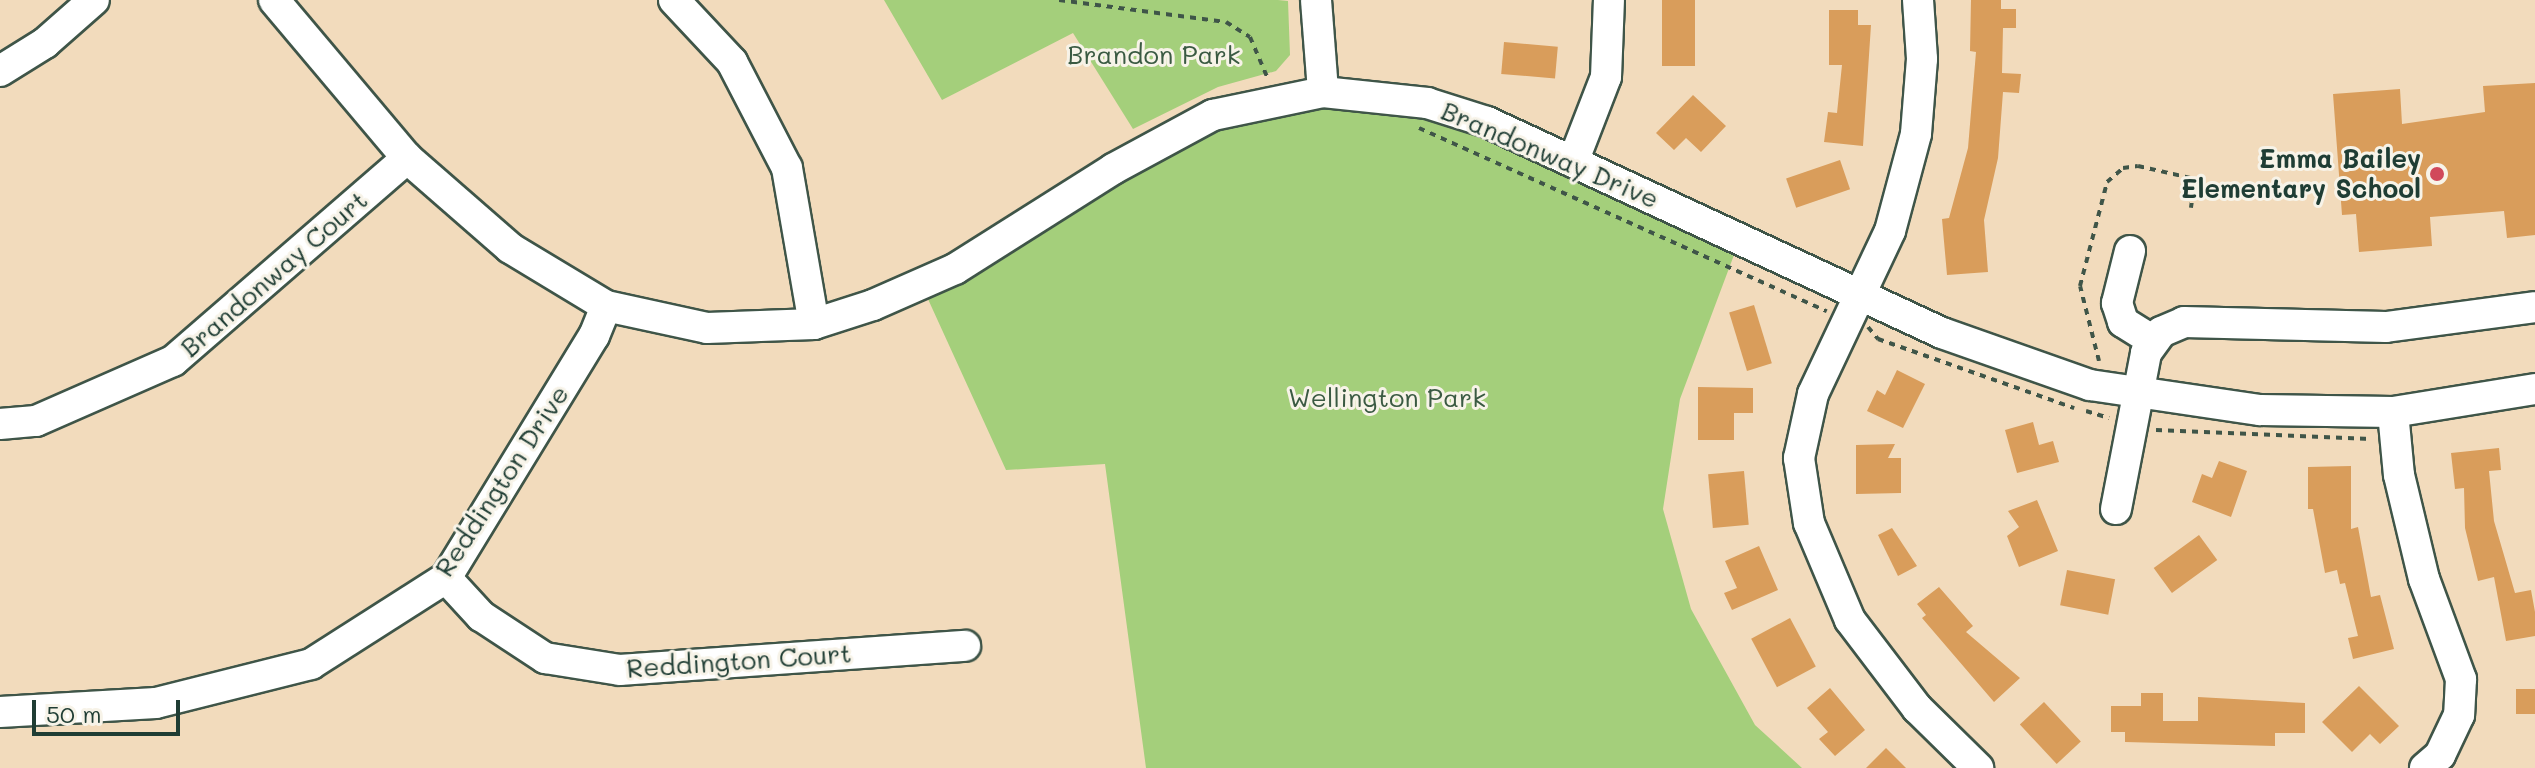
<!DOCTYPE html>
<html>
<head>
<meta charset="utf-8">
<style>
	body { margin:0 }
	#map { position:relative; width:2535px; height:768px; overflow:hidden; background:#f2dbbc; font-family:Mali,sans-serif }
	div>[style] { position:absolute }
	.green>* { inset:0; background:#a4cf7b }
	.building>* { inset:0; background:#d99d5b; transform-origin:0 0 }
	.path>* { height:4px; margin-top:-2px; transform-origin:0; background:repeating-linear-gradient(90deg,#3f5548 0 6px,transparent 0 12px) }
	.roads { filter:drop-shadow(2px 0 #3f5548) drop-shadow(-2px 0 #3f5548) drop-shadow(0 2px #3f5548) drop-shadow(0 -2px #3f5548) }
	.minor>* { height:30px; margin:-15px; padding:0 15px; transform-origin:15px; border-radius:15px; background:#fff }
	.dots>* { width:22px; height:22px; translate:-50% -50%; box-sizing:border-box; border:4px solid #f7f3e8; border-radius:50% }
	span { translate:-50% -50%; white-space:nowrap; text-align:center; line-height:1.15; -webkit-text-stroke:6px #f7f3e8; paint-order:stroke }
	.park-label { font-size:26px; color:#3a5a42 }
	.street-label { font-size:26px; color:#1f3d34 }
	.poi-label { font-size:26px; color:#1f3d34; font-weight:700 }
	.right { translate:-100% -50%; text-align:right }
	.scale { position:absolute; left:32px; top:700px; width:148px; height:36px; box-sizing:border-box; border:4px solid #1f3d34; border-top:0; padding-left:10px; font-size:24px; line-height:28px; white-space:nowrap; color:#1f3d34; -webkit-text-stroke:6px #f7f3e8; paint-order:stroke }
</style>
</head>
<body>
<div id="map">
	<div class="green">
		<div style="clip-path:polygon(884px 0,1278px 0,1288px 1px,1290px 55px,1276px 71px,1218px 87px,1133px 129px,1073px 33px,942px 100px)"></div>
		<div style="clip-path:polygon(1305px 95px,1427px 103px,1740px 239px,1680px 399px,1663px 509px,1691px 609px,1755px 725px,1802px 768px,1146px 768px,1105px 464px,1006px 470px,922px 286px,1113px 169px)"></div>
	</div>
	<div class="building">
		<div style="left:1662px;top:0;width:33px;height:66px"></div>
		<div style="clip-path:polygon(1971px 0,2001px 0,2001px 9px,2016px 9px,2016px 28px,2003px 28px,2002px 73px,2021px 74px,2019px 93px,2003px 92px,1998px 158px,1984px 220px,1988px 272px,1947px 275px,1942px 219px,1949px 218px,1968px 148px,1976px 52px,1970px 51px)"></div>
		<div style="clip-path:polygon(1829px 10px,1858px 10px,1858px 25px,1871px 25px,1863px 146px,1824px 142px,1828px 112px,1837px 113px,1842px 65px,1829px 65px)"></div>
		<div style="left:1504px;top:42px;width:54px;height:32px;rotate:5deg"></div>
		<div style="clip-path:polygon(2535px 83px,2535px 235px,2507px 238px,2504px 211px,2430px 217px,2432px 246px,2359px 252px,2356px 214px,2342px 215px,2333px 94px,2400px 89px,2402px 124px,2485px 112px,2483px 86px)"></div>
		<div style="clip-path:polygon(1693px 95px,1726px 126px,1701px 152px,1686px 138px,1674px 150px,1656px 133px)"></div>
		<div style="left:1840px;top:160px;width:31px;height:57px;rotate:71deg"></div>
		<div style="left:1754px;top:305px;width:61px;height:26px;rotate:73deg"></div>
		<div style="clip-path:polygon(1897px 370px,1925px 384px,1903px 428px,1867px 411px,1877px 390px,1885px 395px)"></div>
		<div style="clip-path:polygon(1698px 387px,1753px 388px,1753px 413px,1734px 413px,1734px 440px,1698px 440px)"></div>
		<div style="clip-path:polygon(2033px 422px,2039px 445px,2053px 441px,2059px 462px,2017px 473px,2005px 430px)"></div>
		<div style="clip-path:polygon(1895px 444px,1888px 458px,1901px 458px,1901px 493px,1856px 494px,1856px 445px)"></div>
		<div style="clip-path:polygon(2499px 448px,2501px 470px,2489px 471px,2494px 521px,2515px 593px,2531px 590px,2535px 612px,2535px 636px,2506px 641px,2494px 577px,2478px 581px,2465px 528px,2464px 488px,2455px 489px,2451px 453px)"></div>
		<div style="clip-path:polygon(2219px 461px,2247px 471px,2231px 517px,2192px 502px,2202px 474px,2212px 478px)"></div>
		<div style="clip-path:polygon(2351px 466px,2351px 529px,2358px 527px,2371px 597px,2380px 595px,2394px 649px,2353px 659px,2348px 638px,2358px 636px,2345px 583px,2340px 584px,2337px 570px,2325px 573px,2313px 509px,2308px 509px,2308px 467px)"></div>
		<div style="left:1744px;top:471px;width:54px;height:36px;rotate:85deg"></div>
		<div style="clip-path:polygon(2037px 500px,2058px 551px,2019px 567px,2007px 536px,2019px 527px,2008px 511px)"></div>
		<div style="clip-path:polygon(1892px 528px,1917px 566px,1898px 576px,1878px 535px)"></div>
		<div style="left:2199px;top:535px;width:31px;height:56px;rotate:54deg"></div>
		<div style="clip-path:polygon(1759px 546px,1778px 590px,1732px 610px,1724px 593px,1737px 588px,1725px 561px)"></div>
		<div style="left:2067px;top:570px;width:49px;height:36px;rotate:11deg"></div>
		<div style="clip-path:polygon(1939px 587px,1973px 626px,1966px 632px,2020px 678px,1994px 702px,1922px 618px,1926px 615px,1917px 604px)"></div>
		<div style="left:1790px;top:618px;width:55px;height:44px;rotate:62deg"></div>
		<div style="clip-path:polygon(2359px 686px,2399px 726px,2380px 744px,2370px 734px,2352px 752px,2322px 722px)"></div>
		<div style="clip-path:polygon(1830px 688px,1865px 730px,1835px 756px,1819px 739px,1828px 732px,1807px 708px)"></div>
		<div style="left:2516px;top:689px;width:19px;height:25px"></div>
		<div style="clip-path:polygon(2141px 693px,2163px 693px,2163px 721px,2198px 721px,2198px 697px,2305px 703px,2305px 733px,2275px 733px,2275px 746px,2125px 742px,2125px 732px,2111px 732px,2111px 706px,2141px 706px)"></div>
		<div style="left:2044px;top:702px;width:54px;height:33px;rotate:47deg"></div>
		<div style="clip-path:polygon(1886px 748px,1906px 768px,1866px 768px)"></div>
	</div>
	<div class="path">
		<div style="left:1059px;top:0;width:168px;rotate:7.5deg"></div>
		<div style="left:1226px;top:22px;width:28px;rotate:32deg"></div>
		<div style="left:1250px;top:37px;width:46px;rotate:66.8deg"></div>
		<div style="left:1419px;top:128px;width:447px;rotate:24.2deg"></div>
		<div style="left:1868px;top:327px;width:16px;rotate:50deg"></div>
		<div style="left:1878px;top:339px;width:208px;rotate:19.4deg"></div>
		<div style="left:2099px;top:361px;width:77px;rotate:-104.2deg"></div>
		<div style="left:2080px;top:286px;width:107px;rotate:-75.4deg"></div>
		<div style="left:2107px;top:182px;width:21px;rotate:-41deg"></div>
		<div style="left:2123px;top:168px;width:15px;rotate:-8deg"></div>
		<div style="left:2138px;top:166px;width:58px;rotate:12.8deg"></div>
		<div style="left:2195px;top:179px;width:29px;rotate:98deg"></div>
		<div style="left:2086px;top:411px;width:24px;rotate:17deg"></div>
		<div style="left:2156px;top:430px;width:215px;rotate:2.4deg"></div>
	</div>
	<div class="roads">
		<div class="minor">
			<div style="left:274px;top:0;width:207px;rotate:49.9deg"></div>
			<div style="left:407px;top:158px;width:137px;rotate:41.1deg"></div>
			<div style="left:510px;top:248px;width:112px;rotate:31.1deg"></div>
			<div style="left:606px;top:306px;width:103px;rotate:12.3deg"></div>
			<div style="left:707px;top:328px;width:107px;rotate:-2.1deg"></div>
			<div style="left:814px;top:324px;width:62px;rotate:-17.9deg"></div>
			<div style="left:873px;top:305px;width:90px;rotate:-23.7deg"></div>
			<div style="left:955px;top:269px;width:187px;rotate:-32.3deg"></div>
			<div style="left:1113px;top:169px;width:114px;rotate:-28.4deg"></div>
			<div style="left:1213px;top:115px;width:112px;rotate:-11.8deg"></div>
			<div style="left:1323px;top:92px;width:105px;rotate:6deg"></div>
			<div style="left:1427px;top:103px;width:63px;rotate:17.6deg"></div>
			<div style="left:1487px;top:122px;width:502px;rotate:24.88deg"></div>
			<div style="left:1942px;top:333px;width:157px;rotate:19.4deg"></div>
			<div style="left:2090px;top:385px;width:172px;rotate:8.4deg"></div>
			<div style="left:2260px;top:410px;width:133px;rotate:0.9deg"></div>
			<div style="left:2393px;top:412px;width:144px;rotate:-9.2deg"></div>
			<div style="left:674px;top:0;width:85px;rotate:46.9deg"></div>
			<div style="left:732px;top:62px;width:119px;rotate:62.6deg"></div>
			<div style="left:787px;top:168px;width:158px;rotate:80.2deg"></div>
			<div style="left:1316px;top:0;width:92px;rotate:85.6deg"></div>
			<div style="left:1918px;top:0;width:59px;rotate:86.1deg"></div>
			<div style="left:1922px;top:59px;width:75px;rotate:94.6deg"></div>
			<div style="left:1916px;top:134px;width:100px;rotate:105deg"></div>
			<div style="left:1890px;top:231px;width:180px;rotate:115.3deg"></div>
			<div style="left:1813px;top:394px;width:66px;rotate:102.3deg"></div>
			<div style="left:1799px;top:458px;width:66px;rotate:81.3deg"></div>
			<div style="left:1809px;top:523px;width:105px;rotate:67.1deg"></div>
			<div style="left:1850px;top:620px;width:111px;rotate:52.7deg"></div>
			<div style="left:1917px;top:708px;width:86px;rotate:44.5deg"></div>
			<div style="left:0;top:71px;width:53px;rotate:-31.9deg"></div>
			<div style="left:45px;top:43px;width:65px;rotate:-41.3deg"></div>
			<div style="left:1573px;top:162px;width:91px;rotate:-68.8deg"></div>
			<div style="left:1606px;top:77px;width:77px;rotate:-87.8deg"></div>
			<div style="left:2130px;top:251px;width:54px;rotate:104deg"></div>
			<div style="left:2117px;top:303px;width:20px;rotate:72deg"></div>
			<div style="left:2123px;top:322px;width:34px;rotate:32deg"></div>
			<div style="left:2393px;top:412px;width:63px;rotate:84.6deg"></div>
			<div style="left:2399px;top:475px;width:107px;rotate:76.5deg"></div>
			<div style="left:2424px;top:579px;width:107px;rotate:69.7deg"></div>
			<div style="left:2461px;top:679px;width:36px;rotate:93deg"></div>
			<div style="left:2459px;top:715px;width:44px;rotate:115.4deg"></div>
			<div style="left:2440px;top:755px;width:20px;rotate:139deg"></div>
			<div style="left:0;top:424px;width:36px;rotate:-5deg"></div>
			<div style="left:36px;top:421px;width:150px;rotate:-23.7deg"></div>
			<div style="left:173px;top:361px;width:310px;rotate:-40.9deg"></div>
			<div style="left:2116px;top:509px;width:159px;rotate:-79.1deg"></div>
			<div style="left:2146px;top:353px;width:26px;rotate:-54deg"></div>
			<div style="left:2161px;top:332px;width:25px;rotate:-23deg"></div>
			<div style="left:2184px;top:322px;width:202px;rotate:1.4deg"></div>
			<div style="left:2386px;top:327px;width:150px;rotate:-7.6deg"></div>
			<div style="left:446px;top:578px;width:52px;rotate:47.4deg"></div>
			<div style="left:481px;top:616px;width:77px;rotate:33.3deg"></div>
			<div style="left:545px;top:658px;width:76px;rotate:9.1deg"></div>
			<div style="left:620px;top:670px;width:346px;rotate:-4deg"></div>
			<div style="left:0;top:712px;width:156px;rotate:-3.3deg"></div>
			<div style="left:156px;top:703px;width:160px;rotate:-14.1deg"></div>
			<div style="left:311px;top:664px;width:160px;rotate:-32.5deg"></div>
			<div style="left:446px;top:578px;width:284px;rotate:-58.6deg"></div>
			<div style="left:594px;top:336px;width:32px;rotate:-68deg"></div>
		</div>
	</div>
	<div class="dots">
		<div style="left:2437px;top:174px;background:#d1495b"></div>
	</div>
	<div class="park-label">
		<span style="left:1154px;top:55px">Brandon Park</span>
		<span style="left:1387px;top:398px">Wellington Park</span>
	</div>
	<div class="street-label">
		<span style="left:1550px;top:155px;rotate:23deg">Brandonway Drive</span>
		<span style="left:274px;top:274px;rotate:-41deg">Brandonway Court</span>
		<span style="left:502px;top:481px;rotate:-57deg">Reddington Drive</span>
		<span style="left:739px;top:661px;rotate:-4deg">Reddington Court</span>
	</div>
	<div class="poi-label">
		<span class="right" style="left:2421px;top:174px">Emma Bailey<br>Elementary School</span>
	</div>
	<div class="scale">50 m</div>
</div>
</body>
</html>
